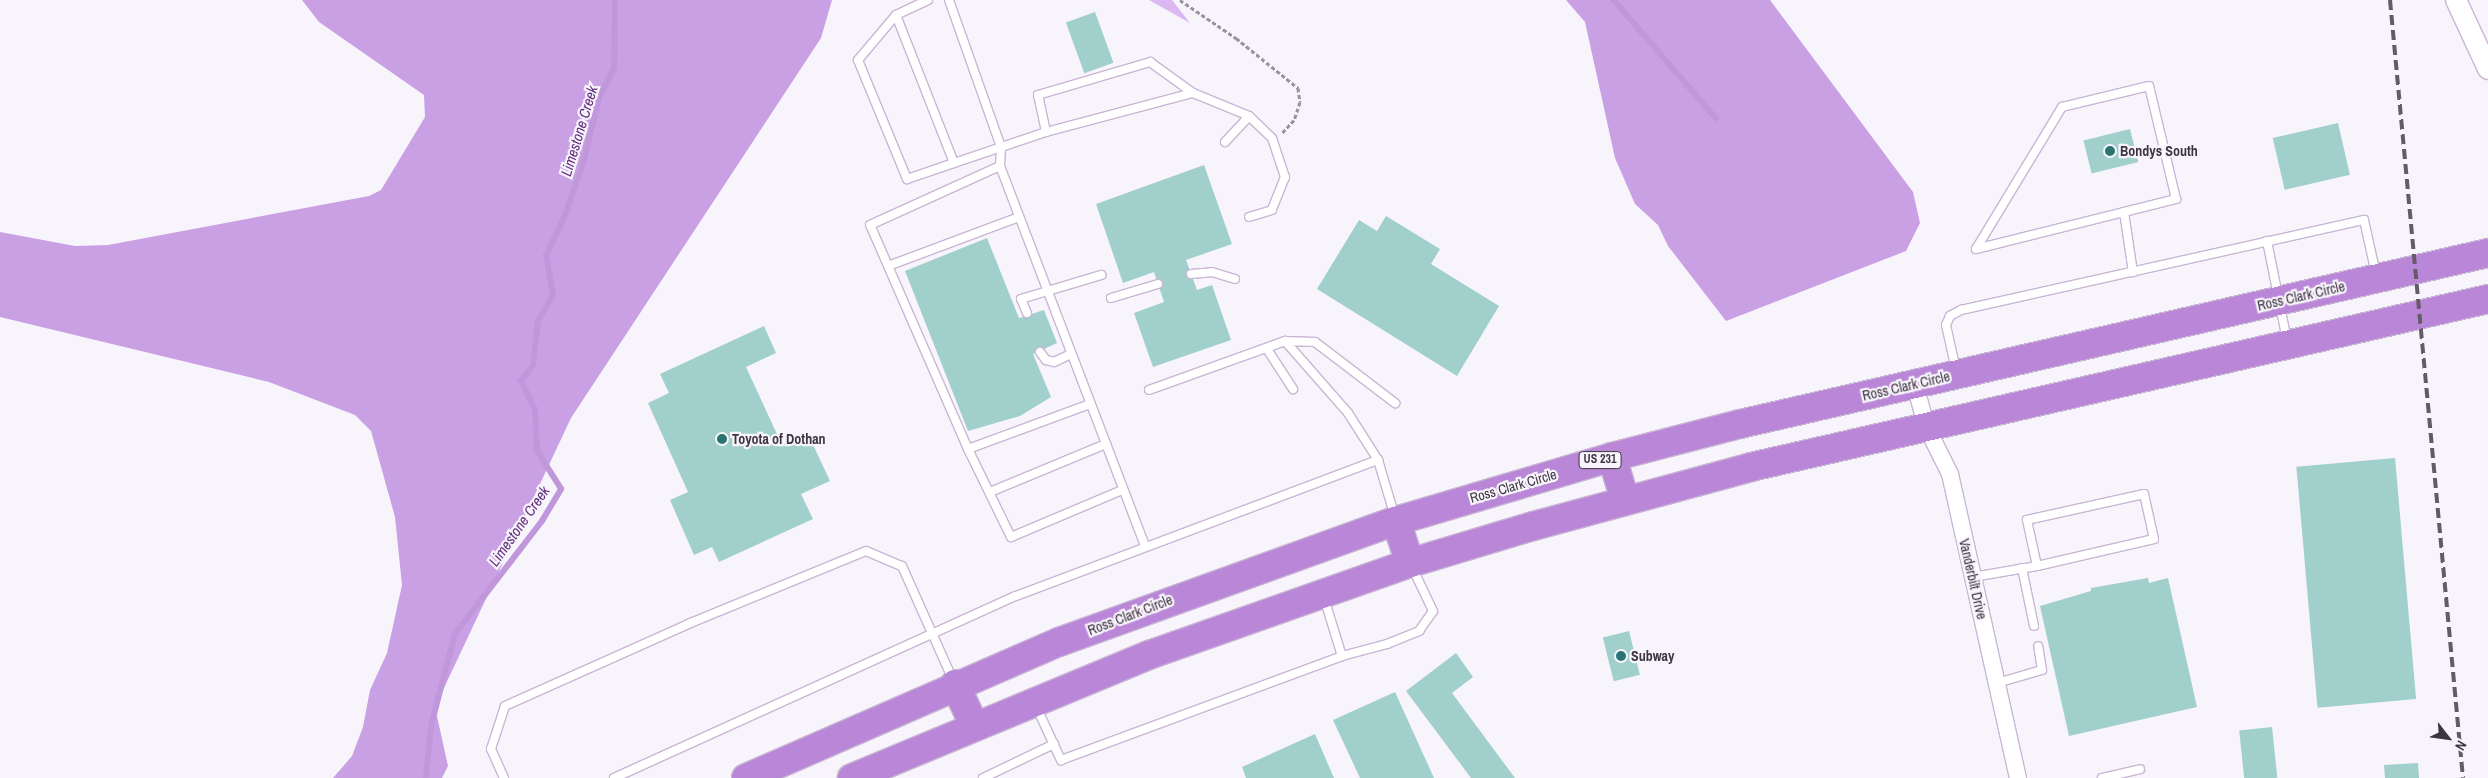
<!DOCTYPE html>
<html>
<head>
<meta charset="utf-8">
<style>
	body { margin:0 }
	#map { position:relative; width:2488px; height:778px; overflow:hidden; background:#f8f4fb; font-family:"Archivo Narrow",sans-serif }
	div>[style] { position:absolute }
	.green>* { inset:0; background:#dbb8f2 }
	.forest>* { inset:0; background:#caa0e5 }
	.stream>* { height:5.5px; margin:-2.75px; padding:0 2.75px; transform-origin:2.75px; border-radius:2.75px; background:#c197dc }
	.building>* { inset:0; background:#a1cfcc; transform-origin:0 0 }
	.path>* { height:3px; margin-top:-1.5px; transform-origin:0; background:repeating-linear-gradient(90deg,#99939d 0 4px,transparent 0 6.5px) }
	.roads { filter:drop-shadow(1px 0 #c9b6d5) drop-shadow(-1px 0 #c9b6d5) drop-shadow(0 1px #c9b6d5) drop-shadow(0 -1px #c9b6d5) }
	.service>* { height:8px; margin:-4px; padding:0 4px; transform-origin:4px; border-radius:4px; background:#fff }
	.minor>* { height:16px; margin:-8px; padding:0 8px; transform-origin:8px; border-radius:8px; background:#fff }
	.tertiary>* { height:20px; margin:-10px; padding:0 10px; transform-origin:10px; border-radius:10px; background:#fff }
	.trunk>* { height:28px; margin:-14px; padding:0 14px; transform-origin:14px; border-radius:14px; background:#ba86d7 }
	.rail>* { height:4px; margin-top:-2px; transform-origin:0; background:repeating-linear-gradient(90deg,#635b67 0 10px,transparent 0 15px) }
	.dots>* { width:14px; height:14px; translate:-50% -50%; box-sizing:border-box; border:2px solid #f8f4fb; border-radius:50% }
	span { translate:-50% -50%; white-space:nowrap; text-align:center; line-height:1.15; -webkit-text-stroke:4.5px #f8f4fb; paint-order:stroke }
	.shield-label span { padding:1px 4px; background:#f8f4fb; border:1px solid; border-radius:4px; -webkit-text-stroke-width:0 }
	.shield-label { font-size:12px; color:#3d3542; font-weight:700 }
	.poi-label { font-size:14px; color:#3d3542; font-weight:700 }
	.left { translate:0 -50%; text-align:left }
	.street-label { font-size:14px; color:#3d3542 }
	.water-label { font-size:15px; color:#632f7f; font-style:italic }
	.north { position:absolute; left:2423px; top:713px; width:50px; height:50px; -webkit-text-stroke:4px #f8f4fb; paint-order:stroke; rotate:120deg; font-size:14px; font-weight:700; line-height:20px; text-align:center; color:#3d3542 }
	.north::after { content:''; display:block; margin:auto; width:18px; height:22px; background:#3d3542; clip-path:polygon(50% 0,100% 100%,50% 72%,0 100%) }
</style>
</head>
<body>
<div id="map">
	<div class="green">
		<div style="clip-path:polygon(1149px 0,1172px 0,1190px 23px)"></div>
	</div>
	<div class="forest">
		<div style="clip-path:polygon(302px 0,832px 0,821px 38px,571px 418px,435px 707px,448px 766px,442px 778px,333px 778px,352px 756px,363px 727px,370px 690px,387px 653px,402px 585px,395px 517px,371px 431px,355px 415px,269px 382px,0 317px,0 232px,75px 246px,108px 245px,369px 196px,381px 190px,425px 117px,424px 95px,319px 22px)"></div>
		<div style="clip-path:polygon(1566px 0,1770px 0,1913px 192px,1920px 223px,1906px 251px,1726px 321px,1668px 246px,1658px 225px,1635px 204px,1615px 158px,1585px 22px)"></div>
	</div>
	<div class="stream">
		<div style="left:1614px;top:0;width:156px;rotate:49.2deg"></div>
		<div style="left:426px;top:778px;width:52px;rotate:-84.5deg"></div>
		<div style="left:431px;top:726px;width:95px;rotate:-75.4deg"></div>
		<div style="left:455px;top:634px;width:143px;rotate:-52.4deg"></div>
		<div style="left:542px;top:521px;width:37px;rotate:-59deg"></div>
		<div style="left:561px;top:489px;width:45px;rotate:-122.3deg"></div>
		<div style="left:537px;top:451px;width:41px;rotate:-92.8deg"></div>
		<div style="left:535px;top:410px;width:32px;rotate:-116deg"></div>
		<div style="left:521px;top:381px;width:20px;rotate:-53deg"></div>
		<div style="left:533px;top:365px;width:44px;rotate:-83.5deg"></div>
		<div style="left:538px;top:321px;width:30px;rotate:-60deg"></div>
		<div style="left:553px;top:295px;width:40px;rotate:-100deg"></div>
		<div style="left:546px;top:256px;width:47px;rotate:-65.1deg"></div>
		<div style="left:566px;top:213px;width:56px;rotate:-71.2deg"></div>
		<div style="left:584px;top:160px;width:64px;rotate:-76.4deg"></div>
		<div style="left:599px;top:98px;width:34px;rotate:-63deg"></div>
		<div style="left:614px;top:68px;width:68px;rotate:-89.2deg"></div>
	</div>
	<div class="building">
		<div style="left:1095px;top:12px;width:54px;height:31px;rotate:70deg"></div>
		<div style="left:2338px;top:123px;width:53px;height:67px;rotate:77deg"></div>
		<div style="left:2130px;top:129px;width:34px;height:48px;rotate:76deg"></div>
		<div style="clip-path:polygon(1204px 165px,1232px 244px,1186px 260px,1197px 290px,1212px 285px,1231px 340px,1153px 367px,1134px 313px,1164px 302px,1154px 272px,1123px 283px,1096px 204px)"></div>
		<div style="clip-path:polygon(1386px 216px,1440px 249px,1431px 264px,1499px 306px,1457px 376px,1317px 289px,1359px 220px,1377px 231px)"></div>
		<div style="clip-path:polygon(987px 238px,1019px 318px,1044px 310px,1057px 343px,1033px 354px,1051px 397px,1020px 416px,968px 431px,905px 271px)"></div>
		<div style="clip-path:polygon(764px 326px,776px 353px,746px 367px,782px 445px,808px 434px,830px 481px,801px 494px,813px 519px,719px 562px,712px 547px,694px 555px,670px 500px,688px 492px,648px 403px,669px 393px,660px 374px)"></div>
		<div style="left:2395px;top:458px;width:242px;height:99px;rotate:85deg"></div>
		<div style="clip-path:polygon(2148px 578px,2149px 583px,2168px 578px,2197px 707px,2069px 736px,2040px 606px,2091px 591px,2091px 588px)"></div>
		<div style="left:1629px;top:631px;width:45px;height:27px;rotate:76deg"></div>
		<div style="clip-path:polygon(1456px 653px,1473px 677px,1452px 693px,1515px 778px,1471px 778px,1406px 691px)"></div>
		<div style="clip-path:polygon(1395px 692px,1434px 778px,1360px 778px,1333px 720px)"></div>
		<div style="left:2272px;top:727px;width:51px;height:33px;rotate:84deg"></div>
		<div style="clip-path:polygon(1315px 734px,1334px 778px,1246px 778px,1242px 767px)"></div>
		<div style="clip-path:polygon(2418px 763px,2419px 778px,2385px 778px,2384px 765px)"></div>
	</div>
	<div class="path">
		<div style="left:1180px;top:0;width:68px;rotate:34.2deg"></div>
		<div style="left:1236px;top:38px;width:80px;rotate:38.9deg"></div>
		<div style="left:1298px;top:88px;width:14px;rotate:82deg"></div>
		<div style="left:1300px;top:102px;width:19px;rotate:108deg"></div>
		<div style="left:1294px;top:120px;width:18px;rotate:133deg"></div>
	</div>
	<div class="roads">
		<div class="service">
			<div style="left:928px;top:0;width:35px;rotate:155deg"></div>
			<div style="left:896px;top:15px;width:159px;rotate:68.6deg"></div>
			<div style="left:954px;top:163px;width:97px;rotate:-18.6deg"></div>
			<div style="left:1046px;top:132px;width:152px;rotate:-14.9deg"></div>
			<div style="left:1193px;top:93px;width:61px;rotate:22.3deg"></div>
			<div style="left:1249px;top:116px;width:32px;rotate:44deg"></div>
			<div style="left:1272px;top:138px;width:41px;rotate:71.6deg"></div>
			<div style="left:1285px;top:177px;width:35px;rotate:112deg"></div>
			<div style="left:1272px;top:210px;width:24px;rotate:163deg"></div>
			<div style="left:949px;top:0;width:156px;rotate:70.5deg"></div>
			<div style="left:1001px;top:147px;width:19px;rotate:93deg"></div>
			<div style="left:1000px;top:166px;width:407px;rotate:69.1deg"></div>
			<div style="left:896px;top:15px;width:59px;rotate:130.2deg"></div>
			<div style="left:858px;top:60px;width:129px;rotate:67.6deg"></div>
			<div style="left:907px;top:179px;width:50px;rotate:-18.8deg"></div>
			<div style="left:1046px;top:132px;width:38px;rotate:-102deg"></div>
			<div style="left:1038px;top:95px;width:117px;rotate:-16.4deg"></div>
			<div style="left:1150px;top:62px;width:53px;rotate:35.8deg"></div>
			<div style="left:1225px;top:142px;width:35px;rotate:-47deg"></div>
			<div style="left:2124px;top:212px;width:54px;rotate:-14deg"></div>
			<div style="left:2176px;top:199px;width:116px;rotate:-103.4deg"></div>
			<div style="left:2149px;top:86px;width:89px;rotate:166.4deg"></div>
			<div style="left:2062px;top:107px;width:166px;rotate:121.2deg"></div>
			<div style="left:1976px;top:249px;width:153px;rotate:-14deg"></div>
			<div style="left:2124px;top:212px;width:61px;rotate:81.5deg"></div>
			<div style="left:2267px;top:241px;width:101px;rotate:78.6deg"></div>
			<div style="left:888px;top:266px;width:140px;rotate:-20.5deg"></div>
			<div style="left:1191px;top:274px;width:21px;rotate:-5deg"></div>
			<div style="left:1212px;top:272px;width:24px;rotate:17deg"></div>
			<div style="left:1111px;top:298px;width:49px;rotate:-16.6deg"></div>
			<div style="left:1027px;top:313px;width:15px;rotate:-113deg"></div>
			<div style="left:1021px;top:299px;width:84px;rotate:-16.7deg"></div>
			<div style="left:1285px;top:341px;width:30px;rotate:2deg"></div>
			<div style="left:1315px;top:342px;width:101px;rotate:37.3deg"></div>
			<div style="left:1267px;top:349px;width:48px;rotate:57deg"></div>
			<div style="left:1040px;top:352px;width:10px;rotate:53deg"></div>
			<div style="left:1046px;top:360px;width:8px;rotate:14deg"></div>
			<div style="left:1054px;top:362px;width:19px;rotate:-25deg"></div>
			<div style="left:1956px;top:370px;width:46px;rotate:-102.5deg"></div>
			<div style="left:1946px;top:325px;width:10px;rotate:-66deg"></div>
			<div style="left:1950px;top:316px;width:13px;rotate:-29deg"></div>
			<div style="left:1961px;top:310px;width:413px;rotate:-12.6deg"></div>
			<div style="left:2364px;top:220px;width:55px;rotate:77.5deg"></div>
			<div style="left:1149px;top:390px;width:145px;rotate:-19.8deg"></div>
			<div style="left:1285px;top:341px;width:96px;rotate:48.8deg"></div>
			<div style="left:1348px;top:413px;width:56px;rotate:57.4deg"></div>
			<div style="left:1378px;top:460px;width:59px;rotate:73.4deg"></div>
			<div style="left:1090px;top:404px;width:130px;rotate:159.8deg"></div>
			<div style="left:968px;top:449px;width:98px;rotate:64deg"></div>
			<div style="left:1011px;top:537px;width:121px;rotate:-22.9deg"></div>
			<div style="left:968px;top:449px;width:244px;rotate:-113.6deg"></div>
			<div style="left:870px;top:225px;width:143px;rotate:-24.4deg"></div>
			<div style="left:990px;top:492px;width:126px;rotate:-22.5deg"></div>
			<div style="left:2022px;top:568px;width:59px;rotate:78.3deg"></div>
			<div style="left:1973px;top:577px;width:65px;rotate:-9.8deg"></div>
			<div style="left:2037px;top:566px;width:120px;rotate:-13deg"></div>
			<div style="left:2154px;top:539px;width:46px;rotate:-102.5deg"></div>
			<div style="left:2144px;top:494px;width:120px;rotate:167.5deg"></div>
			<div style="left:2027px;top:520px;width:47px;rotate:77.7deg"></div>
			<div style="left:1324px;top:598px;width:61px;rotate:72.8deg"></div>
			<div style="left:1997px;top:683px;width:47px;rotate:-16.1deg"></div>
			<div style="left:2042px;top:670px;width:24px;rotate:-99deg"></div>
			<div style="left:1036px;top:706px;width:60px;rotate:65.2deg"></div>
			<div style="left:1061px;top:760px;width:300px;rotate:-20.3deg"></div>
			<div style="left:1342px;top:656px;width:47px;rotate:-14.9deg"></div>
			<div style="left:1387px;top:644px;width:35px;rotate:-22deg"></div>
			<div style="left:1419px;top:631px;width:24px;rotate:-55deg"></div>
			<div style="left:1433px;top:611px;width:49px;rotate:-115.5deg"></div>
			<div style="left:504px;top:778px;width:32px;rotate:-114deg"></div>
			<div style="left:491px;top:749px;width:45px;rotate:-72deg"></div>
			<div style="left:505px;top:706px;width:201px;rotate:-24.1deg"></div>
			<div style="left:688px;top:624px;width:192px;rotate:-22.3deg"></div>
			<div style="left:866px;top:551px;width:39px;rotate:23deg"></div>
			<div style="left:902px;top:566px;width:125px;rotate:65.9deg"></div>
			<div style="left:614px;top:778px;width:441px;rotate:-24.4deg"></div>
			<div style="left:1016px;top:596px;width:387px;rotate:-20.6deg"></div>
			<div style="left:983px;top:778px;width:79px;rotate:-25.6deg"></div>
			<div style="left:2102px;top:778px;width:39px;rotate:-13deg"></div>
		</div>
		<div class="minor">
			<div style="left:1915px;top:384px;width:43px;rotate:75.3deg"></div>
			<div style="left:1926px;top:426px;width:54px;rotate:63.4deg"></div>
			<div style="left:1950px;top:474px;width:312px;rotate:77.4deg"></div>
		</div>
		<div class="tertiary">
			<div style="left:2456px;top:0;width:76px;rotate:65.1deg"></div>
		</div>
		<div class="trunk">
			<div style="left:1612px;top:457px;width:45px;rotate:73.2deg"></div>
			<div style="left:1396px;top:521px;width:44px;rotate:71.6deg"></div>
			<div style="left:955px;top:684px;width:45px;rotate:65.1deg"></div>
			<div style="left:746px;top:778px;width:341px;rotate:-23.5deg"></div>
			<div style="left:1059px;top:642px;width:358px;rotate:-19.8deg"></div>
			<div style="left:1396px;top:521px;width:225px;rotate:-16.5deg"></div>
			<div style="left:1612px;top:457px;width:132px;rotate:-14.5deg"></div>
			<div style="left:1740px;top:424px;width:767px;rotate:-12.88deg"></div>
			<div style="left:852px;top:778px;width:321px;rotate:-22.5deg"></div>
			<div style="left:1149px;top:655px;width:277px;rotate:-19.4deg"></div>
			<div style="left:1410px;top:563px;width:128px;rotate:-16.7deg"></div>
			<div style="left:1533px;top:526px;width:226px;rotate:-15.1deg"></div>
			<div style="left:1751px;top:467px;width:756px;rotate:-12.84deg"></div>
		</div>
	</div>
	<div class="rail">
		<div style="left:2390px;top:0;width:781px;rotate:84.64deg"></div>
	</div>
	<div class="dots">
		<div style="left:2110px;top:151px;background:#2a7471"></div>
		<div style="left:722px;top:439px;background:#2a7471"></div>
		<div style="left:1621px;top:656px;background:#2a7471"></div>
	</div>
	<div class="shield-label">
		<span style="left:1600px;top:460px">US 231</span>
	</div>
	<div class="poi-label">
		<span class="left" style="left:2120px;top:151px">Bondys South</span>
		<span class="left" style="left:732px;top:439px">Toyota of Dothan</span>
		<span class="left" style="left:1631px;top:656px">Subway</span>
	</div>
	<div class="street-label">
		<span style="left:2301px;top:296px;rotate:-13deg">Ross Clark Circle</span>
		<span style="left:1906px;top:386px;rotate:-13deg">Ross Clark Circle</span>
		<span style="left:1513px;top:486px;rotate:-16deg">Ross Clark Circle</span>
		<span style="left:1973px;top:579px;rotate:77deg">Vanderbilt Drive</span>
		<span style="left:1130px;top:615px;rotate:-21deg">Ross Clark Circle</span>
	</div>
	<div class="water-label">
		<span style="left:579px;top:131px;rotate:-73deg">Limestone Creek</span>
		<span style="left:519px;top:526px;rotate:-55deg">Limestone Creek</span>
	</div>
	<div class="north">N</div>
</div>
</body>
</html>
